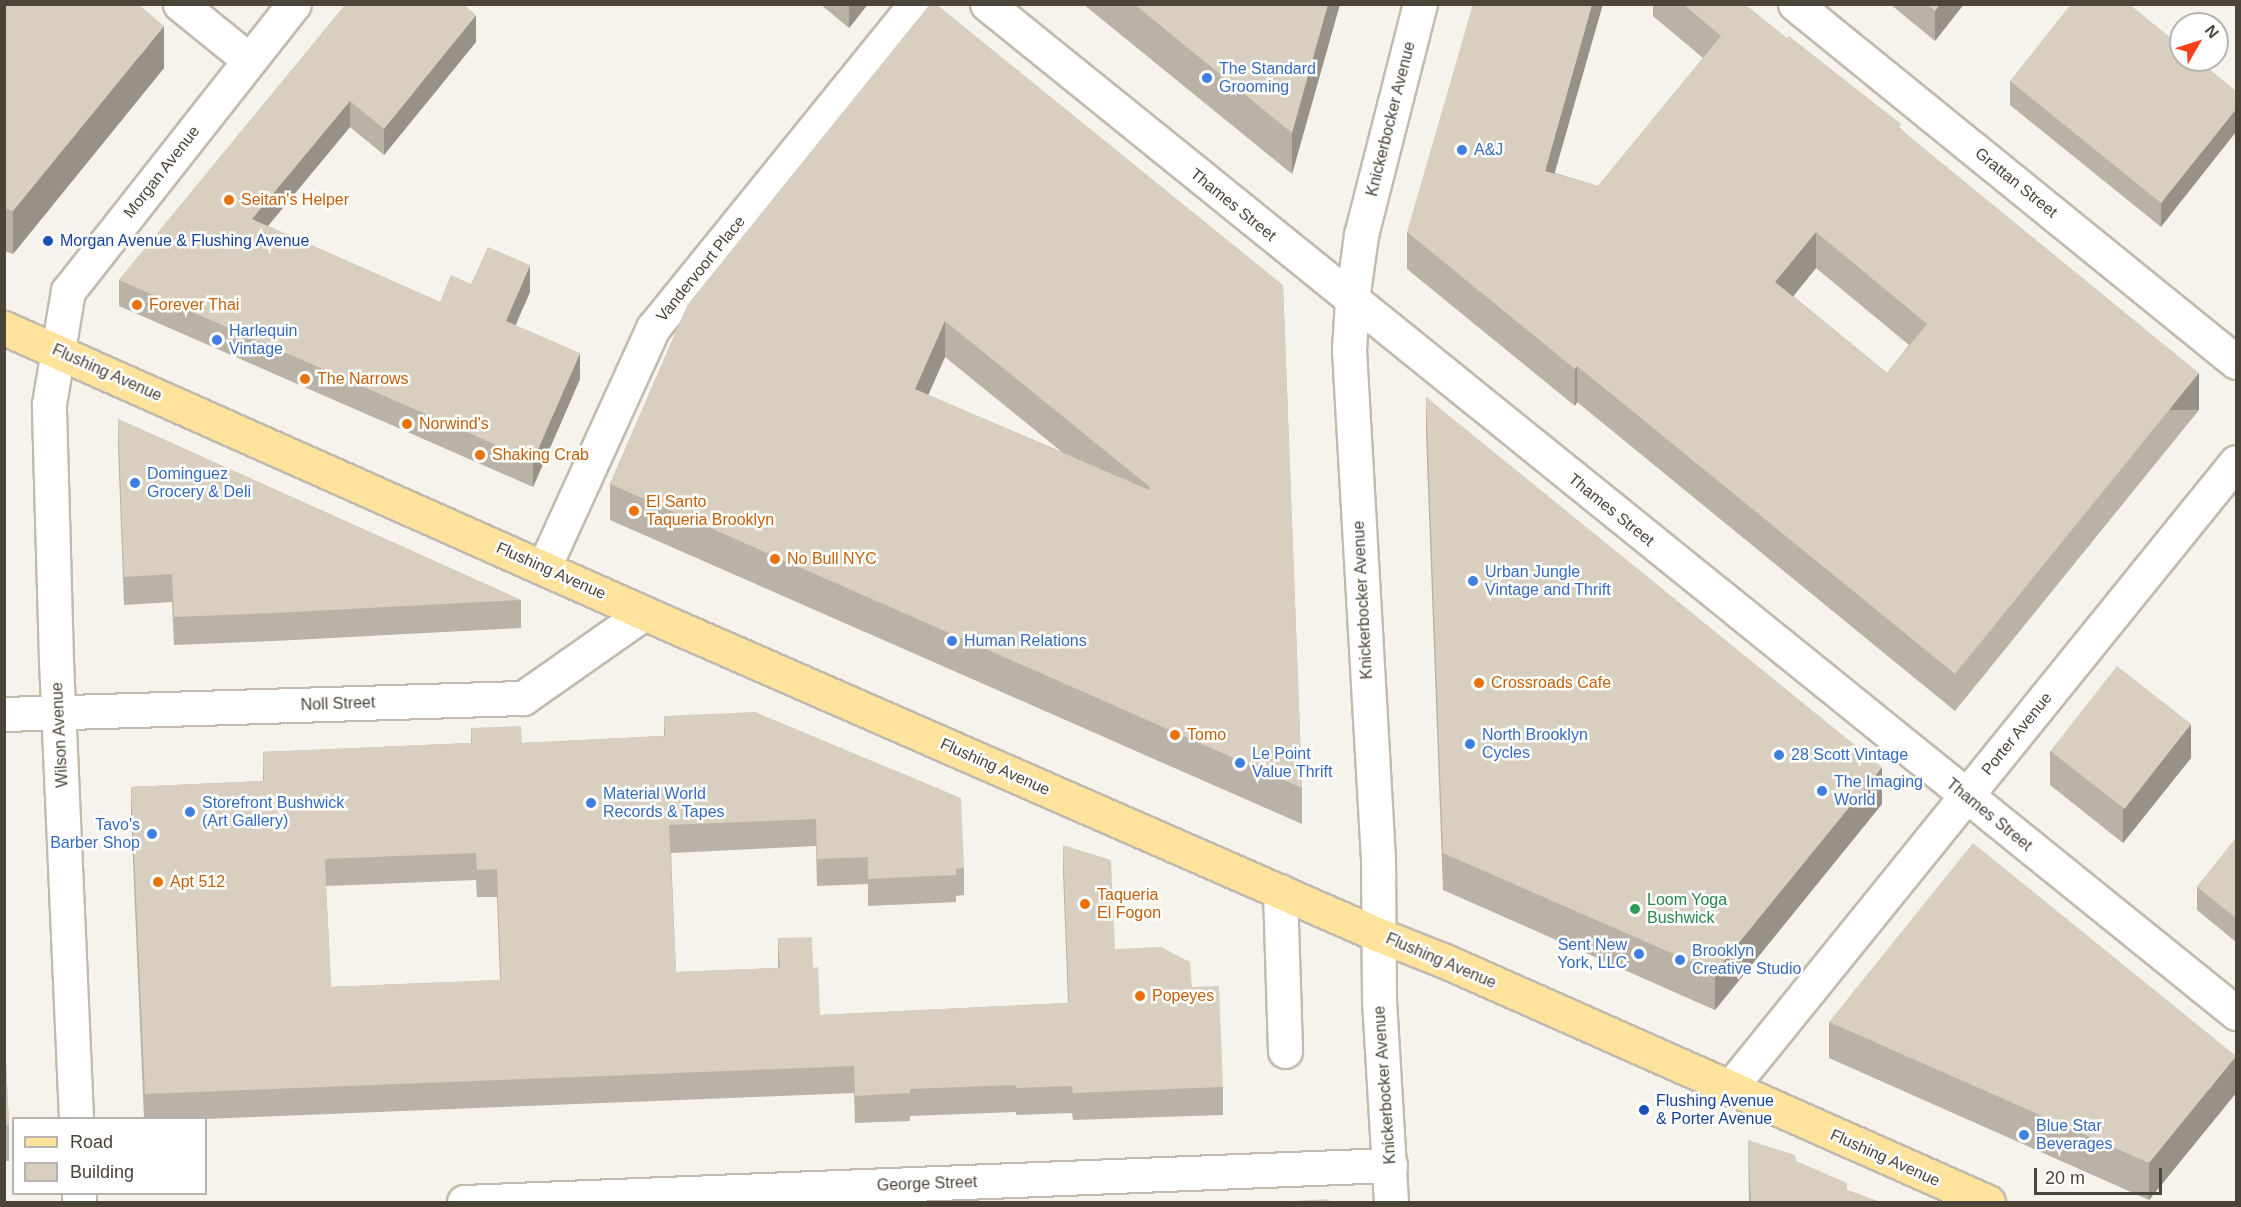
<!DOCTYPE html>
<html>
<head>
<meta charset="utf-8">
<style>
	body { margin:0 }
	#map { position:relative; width:2241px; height:1207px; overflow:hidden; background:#f6f3ec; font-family:Helvetica,sans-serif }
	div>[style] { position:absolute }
	.roads { filter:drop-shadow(2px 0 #c2bbae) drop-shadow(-2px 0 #c2bbae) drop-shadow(0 2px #c2bbae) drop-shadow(0 -2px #c2bbae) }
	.minor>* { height:33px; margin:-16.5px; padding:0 16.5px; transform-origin:16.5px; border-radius:16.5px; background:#fff }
	.major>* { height:33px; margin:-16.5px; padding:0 16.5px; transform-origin:16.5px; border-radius:16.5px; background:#ffe39c }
	.wall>* { inset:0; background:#bab2a6 }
	.shaded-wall>* { inset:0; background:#979187; transform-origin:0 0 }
	.building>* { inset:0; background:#d8cfc1; transform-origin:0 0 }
	.dots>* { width:16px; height:16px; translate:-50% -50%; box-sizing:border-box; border:3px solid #fff; border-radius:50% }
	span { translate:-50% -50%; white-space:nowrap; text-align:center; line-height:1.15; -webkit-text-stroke:5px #fff; paint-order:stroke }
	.shop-label { font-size:16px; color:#366cbe }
	.left { translate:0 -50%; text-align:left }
	.right { translate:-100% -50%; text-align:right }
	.street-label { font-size:16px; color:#4b4439 }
	.food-label { font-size:16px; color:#c56008 }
	.transit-label { font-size:16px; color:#164399 }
	.leisure-label { font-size:16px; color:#27864d }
	.frame { position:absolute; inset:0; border:6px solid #4b4439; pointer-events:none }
	.legend { position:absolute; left:12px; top:1117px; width:195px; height:78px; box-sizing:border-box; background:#fff; border:2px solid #b7b4b0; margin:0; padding:8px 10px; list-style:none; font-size:18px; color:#4b4439 }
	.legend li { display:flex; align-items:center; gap:12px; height:30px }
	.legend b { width:30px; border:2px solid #b7b4b0 }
	.north { position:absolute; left:2169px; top:12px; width:60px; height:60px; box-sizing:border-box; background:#fff; border:2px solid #b7b4b0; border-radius:50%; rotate:51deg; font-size:16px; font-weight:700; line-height:24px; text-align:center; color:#4b4439 }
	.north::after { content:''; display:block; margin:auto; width:21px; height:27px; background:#fc3f1d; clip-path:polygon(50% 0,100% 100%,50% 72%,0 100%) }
	.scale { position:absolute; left:2034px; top:1168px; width:128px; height:27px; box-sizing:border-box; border:3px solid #4b4439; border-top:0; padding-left:8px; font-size:18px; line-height:21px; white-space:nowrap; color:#4b4439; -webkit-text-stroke:4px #fff; paint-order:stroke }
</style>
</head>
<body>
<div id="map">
	<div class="roads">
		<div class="minor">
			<div style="left:180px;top:4px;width:89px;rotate:39.1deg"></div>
			<div style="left:987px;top:4px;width:1606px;rotate:38.93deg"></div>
			<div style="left:1795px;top:4px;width:568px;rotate:39.07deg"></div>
			<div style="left:544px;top:567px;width:263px;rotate:-65.5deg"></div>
			<div style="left:653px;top:328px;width:417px;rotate:-51deg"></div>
			<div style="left:4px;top:714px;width:519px;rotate:-1.77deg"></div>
			<div style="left:523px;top:698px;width:148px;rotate:-35.1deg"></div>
			<div style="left:1280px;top:891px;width:160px;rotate:88.2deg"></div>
			<div style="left:1729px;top:1089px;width:806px;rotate:-51.04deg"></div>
			<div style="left:76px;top:1118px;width:458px;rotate:-92.5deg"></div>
			<div style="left:56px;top:660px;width:256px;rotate:-91.6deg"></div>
			<div style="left:49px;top:404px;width:115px;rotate:-80.5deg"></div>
			<div style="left:68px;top:291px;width:365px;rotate:-51.8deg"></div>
			<div style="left:79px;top:1194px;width:8px;rotate:90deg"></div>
			<div style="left:464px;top:1202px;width:927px;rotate:-2.29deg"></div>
			<div style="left:1391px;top:1202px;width:202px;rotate:-93.4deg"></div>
			<div style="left:1379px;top:1000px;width:141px;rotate:-90.4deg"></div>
			<div style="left:1378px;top:859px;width:510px;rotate:-93.26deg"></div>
			<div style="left:1349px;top:350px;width:50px;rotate:-86.6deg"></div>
			<div style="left:1352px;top:300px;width:66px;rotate:-82.1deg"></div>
			<div style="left:1361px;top:235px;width:238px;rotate:-75.7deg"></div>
		</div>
		<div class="major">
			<div style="left:4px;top:328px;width:701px;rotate:24deg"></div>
			<div style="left:644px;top:613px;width:802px;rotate:23.66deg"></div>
			<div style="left:1379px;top:935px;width:71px;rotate:21.5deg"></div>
			<div style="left:1445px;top:961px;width:594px;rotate:23.93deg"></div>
		</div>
	</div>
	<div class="wall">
		<div style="clip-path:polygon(4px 4px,164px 68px,13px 254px,4px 251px)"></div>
		<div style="clip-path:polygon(346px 4px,476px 42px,384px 155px,350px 127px,268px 226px,440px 302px,471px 284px,530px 292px,515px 325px,580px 379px,533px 487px,119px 306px,119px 280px)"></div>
		<div style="clip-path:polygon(820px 4px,868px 4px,849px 28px)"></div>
		<div style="clip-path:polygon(1083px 4px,1340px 4px,1292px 174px)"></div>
		<div style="clip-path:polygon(evenodd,1653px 4px,1742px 4px,1901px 129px,2199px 410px,1955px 711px,1577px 402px,1575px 406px,1407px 269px,1407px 232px,1555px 173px,1598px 186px,1703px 58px,1653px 16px,1653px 4px,1816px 268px,1909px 345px,1887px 373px,1793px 296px,1816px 268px)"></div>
		<div style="clip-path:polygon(1890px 4px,1964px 4px,1935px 41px)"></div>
		<div style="clip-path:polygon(2010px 81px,2236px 91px,2161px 227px,2010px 105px)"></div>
		<div style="clip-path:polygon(evenodd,1283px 285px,1302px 788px,1302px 824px,610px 520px,610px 484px,688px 304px,1283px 285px,945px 357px,1062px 452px,928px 395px,945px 357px)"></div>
		<div style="clip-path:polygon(1426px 397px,1882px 804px,1715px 1010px,1443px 890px,1426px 434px)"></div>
		<div style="clip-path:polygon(118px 419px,521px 600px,521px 628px,274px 641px,174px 645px,172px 602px,124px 605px,118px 447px)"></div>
		<div style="clip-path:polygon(evenodd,664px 716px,964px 868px,964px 895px,956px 896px,956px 902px,868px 906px,868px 884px,817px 886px,816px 846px,671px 853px,676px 972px,778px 968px,778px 938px,813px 968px,820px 1015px,1068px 1003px,1063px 872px,1063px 845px,1115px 949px,1192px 987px,1223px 1087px,1223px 1115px,1073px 1120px,1072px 1113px,1016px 1115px,1016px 1112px,910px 1116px,910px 1121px,855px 1123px,854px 1093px,205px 1119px,144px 1119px,131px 814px,131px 787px,263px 781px,263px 752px,471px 743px,471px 728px,522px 743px,664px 736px,664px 716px,476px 880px,477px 897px,497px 897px,500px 980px,331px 987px,326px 886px,476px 880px)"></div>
		<div style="clip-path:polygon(2050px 751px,2191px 758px,2123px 843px,2050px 785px)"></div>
		<div style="clip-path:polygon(2236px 838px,2236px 942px,2197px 910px,2197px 887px)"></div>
		<div style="clip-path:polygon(4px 1019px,9px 1125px,9px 1161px,4px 1161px)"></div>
		<div style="clip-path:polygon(1829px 1022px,2236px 1093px,2149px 1200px,1829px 1058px)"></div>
		<div style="clip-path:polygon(1748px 1140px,1796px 1161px,1847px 1190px,1883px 1203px,1749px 1203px)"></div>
	</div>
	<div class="shaded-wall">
		<div style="clip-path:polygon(849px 4px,868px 4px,849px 28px)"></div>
		<div style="clip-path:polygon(1328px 4px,1340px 4px,1292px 174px,1292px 133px)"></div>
		<div style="clip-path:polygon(1592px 4px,1603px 4px,1545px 207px,1545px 171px)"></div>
		<div style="clip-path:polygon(1940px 4px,1964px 4px,1935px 41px,1935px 11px)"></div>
		<div style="clip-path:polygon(476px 15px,476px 42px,384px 155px,384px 129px)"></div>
		<div style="clip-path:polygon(164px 26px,164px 68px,13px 254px,13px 211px)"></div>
		<div style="clip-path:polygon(350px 101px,350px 127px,252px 245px,252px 219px)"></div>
		<div style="clip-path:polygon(2236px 109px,2236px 132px,2161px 227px,2161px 203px)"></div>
		<div style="clip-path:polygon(1816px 232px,1816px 268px,1775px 319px,1775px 282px)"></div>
		<div style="clip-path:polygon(530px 265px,530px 292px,506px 347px,506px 321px)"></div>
		<div style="clip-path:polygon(945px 321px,945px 357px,915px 425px,915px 389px)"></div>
		<div style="clip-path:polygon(580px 353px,580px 379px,533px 487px,533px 461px)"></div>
		<div style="clip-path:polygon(1577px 366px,1577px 402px,1575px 406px,1575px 369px)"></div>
		<div style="left:2199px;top:373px;width:37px;height:387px;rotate:90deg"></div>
		<div style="clip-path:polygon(2191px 724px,2191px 758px,2123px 843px,2123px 809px)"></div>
		<div style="clip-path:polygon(1882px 767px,1882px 804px,1715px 1010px,1715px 972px)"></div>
		<div style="clip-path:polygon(2236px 1056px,2236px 1093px,2149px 1200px,2149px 1163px)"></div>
	</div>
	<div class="building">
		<div style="clip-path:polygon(4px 4px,138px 4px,164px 26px,13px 211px,4px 208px)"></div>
		<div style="clip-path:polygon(346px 4px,463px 4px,476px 15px,384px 129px,350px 101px,252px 219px,440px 302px,451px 275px,471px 284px,488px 247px,530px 265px,506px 321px,580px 353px,533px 461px,119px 280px)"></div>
		<div style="clip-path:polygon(evenodd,930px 4px,936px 4px,1283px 285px,1302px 788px,610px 484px,688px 304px,930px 4px,945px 321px,1150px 487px,1149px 490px,915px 389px,945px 321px)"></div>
		<div style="clip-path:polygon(1134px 4px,1328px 4px,1292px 133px)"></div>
		<div style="clip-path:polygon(evenodd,1473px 4px,1592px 4px,1545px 171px,1598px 186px,1721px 36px,1683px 4px,1742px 4px,1745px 7px,1746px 5px,1787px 38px,1789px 36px,1901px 124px,1899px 128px,2199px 373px,1955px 674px,1577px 366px,1575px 369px,1407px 232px,1473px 4px,1816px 232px,1927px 324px,1887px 373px,1775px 282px,1816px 232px)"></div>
		<div style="clip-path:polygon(1927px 4px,1940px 4px,1935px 11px)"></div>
		<div style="clip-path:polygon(2071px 4px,2129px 4px,2181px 46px,2181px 60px,2198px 60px,2236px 91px,2236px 109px,2161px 203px,2010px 81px)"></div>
		<div style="clip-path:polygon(1426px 397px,1882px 767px,1715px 972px,1443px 853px)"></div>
		<div style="clip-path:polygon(118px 419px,521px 600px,274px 613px,174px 617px,172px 574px,124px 577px)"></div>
		<div style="left:2117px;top:666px;width:94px;height:108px;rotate:38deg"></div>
		<div style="clip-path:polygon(evenodd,755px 712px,961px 798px,964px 868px,956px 869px,956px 875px,868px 879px,868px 857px,817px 859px,816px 819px,669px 825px,676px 972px,780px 968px,778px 938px,812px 937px,813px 968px,818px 967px,820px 1015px,1069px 1003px,1063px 845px,1111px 860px,1115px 949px,1161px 947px,1190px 962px,1192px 987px,1219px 986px,1223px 1087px,1073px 1093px,1072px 1086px,1016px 1088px,1016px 1085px,910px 1089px,910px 1093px,855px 1096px,854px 1066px,145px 1094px,131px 787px,264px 781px,263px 752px,472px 743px,471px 728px,521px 726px,522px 743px,665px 736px,664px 716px,755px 712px,476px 853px,477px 870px,497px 869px,501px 980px,331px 987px,325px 859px,476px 853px)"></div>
		<div style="clip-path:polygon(2236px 838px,2236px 918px,2197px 887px)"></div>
		<div style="clip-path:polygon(1973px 843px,2236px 1056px,2149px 1163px,1829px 1022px)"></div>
		<div style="clip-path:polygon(4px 1019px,9px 1125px,4px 1125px)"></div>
		<div style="clip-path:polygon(1748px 1140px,1795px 1155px,1796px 1161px,1847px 1183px,1847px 1190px,1883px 1203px,1751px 1203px)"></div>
		<div style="clip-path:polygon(1329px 1199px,1328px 1203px,1259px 1203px)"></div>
	</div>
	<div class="dots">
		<div style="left:1207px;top:78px;background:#3f7fe0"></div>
		<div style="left:1462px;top:150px;background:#3f7fe0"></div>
		<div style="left:229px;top:200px;background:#e8710a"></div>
		<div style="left:48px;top:241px;background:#1a4fb4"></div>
		<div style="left:137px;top:305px;background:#e8710a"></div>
		<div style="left:217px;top:340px;background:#3f7fe0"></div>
		<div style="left:305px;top:379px;background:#e8710a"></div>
		<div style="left:407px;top:424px;background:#e8710a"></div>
		<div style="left:480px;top:455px;background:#e8710a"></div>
		<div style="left:135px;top:483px;background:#3f7fe0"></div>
		<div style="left:634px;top:511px;background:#e8710a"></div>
		<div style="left:775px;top:559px;background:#e8710a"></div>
		<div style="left:1473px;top:581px;background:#3f7fe0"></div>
		<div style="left:952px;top:641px;background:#3f7fe0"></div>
		<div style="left:1479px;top:683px;background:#e8710a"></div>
		<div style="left:1175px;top:735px;background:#e8710a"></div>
		<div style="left:1470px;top:744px;background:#3f7fe0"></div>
		<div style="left:1779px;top:755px;background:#3f7fe0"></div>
		<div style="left:1240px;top:763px;background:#3f7fe0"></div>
		<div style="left:1822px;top:791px;background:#3f7fe0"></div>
		<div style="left:591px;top:803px;background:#3f7fe0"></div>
		<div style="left:190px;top:812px;background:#3f7fe0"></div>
		<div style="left:152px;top:834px;background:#3f7fe0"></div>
		<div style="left:158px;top:882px;background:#e8710a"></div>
		<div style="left:1085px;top:904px;background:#e8710a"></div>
		<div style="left:1635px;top:909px;background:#2e9e5b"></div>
		<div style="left:1639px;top:954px;background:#3f7fe0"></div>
		<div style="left:1680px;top:960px;background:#3f7fe0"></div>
		<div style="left:1140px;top:996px;background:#e8710a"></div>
		<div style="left:1644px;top:1110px;background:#1a4fb4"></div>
		<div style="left:2024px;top:1135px;background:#3f7fe0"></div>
	</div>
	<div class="shop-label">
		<span class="left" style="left:1219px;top:78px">The Standard<br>Grooming</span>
		<span class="left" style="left:1474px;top:150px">A&amp;J</span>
		<span class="left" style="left:229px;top:340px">Harlequin<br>Vintage</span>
		<span class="left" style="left:147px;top:483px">Dominguez<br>Grocery &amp; Deli</span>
		<span class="left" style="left:1485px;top:581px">Urban Jungle<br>Vintage and Thrift</span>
		<span class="left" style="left:964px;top:641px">Human Relations</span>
		<span class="left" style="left:1482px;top:744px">North Brooklyn<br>Cycles</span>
		<span class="left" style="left:1252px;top:763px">Le Point<br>Value Thrift</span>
		<span class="left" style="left:1791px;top:755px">28 Scott Vintage</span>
		<span class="left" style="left:1834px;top:791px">The Imaging<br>World</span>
		<span class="left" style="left:603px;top:803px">Material World<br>Records &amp; Tapes</span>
		<span class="left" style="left:202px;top:812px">Storefront Bushwick<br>(Art Gallery)</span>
		<span class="right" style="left:140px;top:834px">Tavo's<br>Barber Shop</span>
		<span class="right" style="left:1627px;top:954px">Sent New<br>York, LLC</span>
		<span class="left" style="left:1692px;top:960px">Brooklyn<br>Creative Studio</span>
		<span class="left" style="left:2036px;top:1135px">Blue Star<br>Beverages</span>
	</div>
	<div class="street-label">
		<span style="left:1391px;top:119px;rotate:-76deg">Knickerbocker Avenue</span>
		<span style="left:162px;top:172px;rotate:-52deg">Morgan Avenue</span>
		<span style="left:2016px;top:183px;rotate:39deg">Grattan Street</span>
		<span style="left:1233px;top:205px;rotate:39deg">Thames Street</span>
		<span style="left:701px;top:269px;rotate:-51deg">Vandervoort Place</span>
		<span style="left:107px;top:373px;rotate:24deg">Flushing Avenue</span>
		<span style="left:1611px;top:510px;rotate:39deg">Thames Street</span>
		<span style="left:551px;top:571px;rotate:24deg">Flushing Avenue</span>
		<span style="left:1363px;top:600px;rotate:-93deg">Knickerbocker Avenue</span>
		<span style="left:338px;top:704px;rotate:-2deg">Noll Street</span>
		<span style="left:2017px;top:734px;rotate:-51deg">Porter Avenue</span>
		<span style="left:60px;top:735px;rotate:-93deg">Wilson Avenue</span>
		<span style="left:995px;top:767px;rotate:24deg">Flushing Avenue</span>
		<span style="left:1989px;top:815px;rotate:39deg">Thames Street</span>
		<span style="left:1441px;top:961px;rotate:23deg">Flushing Avenue</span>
		<span style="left:1385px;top:1085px;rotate:-94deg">Knickerbocker Avenue</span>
		<span style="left:1885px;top:1158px;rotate:24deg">Flushing Avenue</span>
		<span style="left:927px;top:1184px;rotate:-2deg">George Street</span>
	</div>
	<div class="food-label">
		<span class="left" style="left:241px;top:200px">Seitan's Helper</span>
		<span class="left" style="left:149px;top:305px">Forever Thai</span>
		<span class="left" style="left:317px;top:379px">The Narrows</span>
		<span class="left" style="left:419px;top:424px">Norwind's</span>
		<span class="left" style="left:492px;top:455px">Shaking Crab</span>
		<span class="left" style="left:646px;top:511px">El Santo<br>Taqueria Brooklyn</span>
		<span class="left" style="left:787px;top:559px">No Bull NYC</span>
		<span class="left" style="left:1491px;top:683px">Crossroads Cafe</span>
		<span class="left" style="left:1187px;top:735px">Tomo</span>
		<span class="left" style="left:170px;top:882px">Apt 512</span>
		<span class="left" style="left:1097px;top:904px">Taqueria<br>El Fogon</span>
		<span class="left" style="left:1152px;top:996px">Popeyes</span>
	</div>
	<div class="transit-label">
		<span class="left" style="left:60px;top:241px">Morgan Avenue &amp; Flushing Avenue</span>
		<span class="left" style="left:1656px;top:1110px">Flushing Avenue<br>&amp; Porter Avenue</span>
	</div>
	<div class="leisure-label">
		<span class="left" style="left:1647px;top:909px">Loom Yoga<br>Bushwick</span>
	</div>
	<div class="frame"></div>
	<ul class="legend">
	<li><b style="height:8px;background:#ffe39c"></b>Road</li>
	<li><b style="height:16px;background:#d8cfc1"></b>Building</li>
	</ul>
	<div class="north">N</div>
	<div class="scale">20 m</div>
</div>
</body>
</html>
